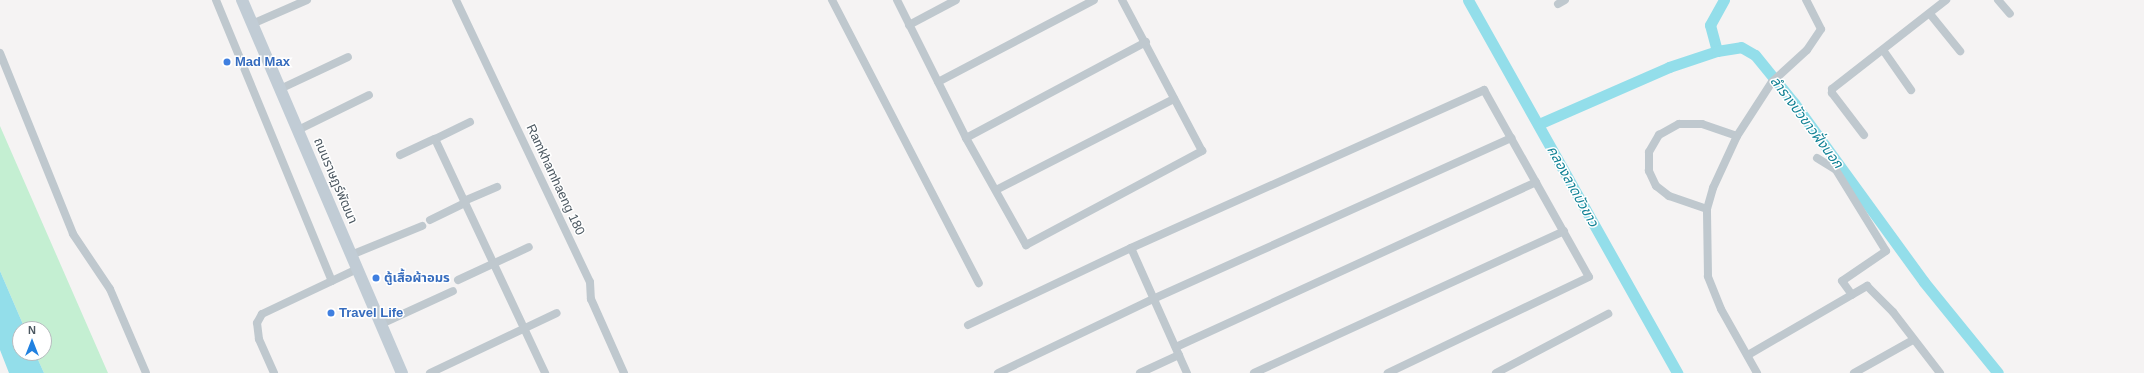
<!DOCTYPE html>
<html>
<head>
<meta charset="utf-8">
<style>
	body { margin:0 }
	#map { position:relative; width:2144px; height:373px; overflow:hidden; background:#f5f3f3; font-family:Helvetica,"Noto Sans Thai",sans-serif }
	div>[style] { position:absolute }
	.green>* { inset:0; background:#c4efd2 }
	.water>* { inset:0; background:#93deea }
	.canal>* { height:11px; margin:-5.5px; padding:0 5.5px; transform-origin:5.5px; border-radius:5.5px; background:#93deea }
	.street>* { height:8px; margin:-4px; padding:0 4px; transform-origin:4px; border-radius:4px; background:#bfc8ce }
	.secondary>* { height:12px; margin:-6px; padding:0 6px; transform-origin:6px; border-radius:6px; background:#c1ccd5 }
	.dots>* { width:11px; height:11px; translate:-50% -50%; box-sizing:border-box; border:2px solid #fff; border-radius:50% }
	span { translate:-50% -50%; white-space:nowrap; text-align:center; line-height:1.15; -webkit-text-stroke:3px #fff; paint-order:stroke }
	.shop-label { font-size:13px; color:#366cbe; font-weight:700 }
	.left { translate:0 -50%; text-align:left }
	.street-label { font-size:13px; color:#4b5760 }
	.water-label { font-size:14px; color:#118295; font-style:italic }
	.north { position:absolute; left:12px; top:321px; width:40px; height:40px; box-sizing:border-box; background:#fff; border:1px solid #b7bcbf; border-radius:50%; rotate:0deg; font-size:11px; font-weight:700; line-height:16px; text-align:center; color:#4b5760 }
	.north::after { content:''; display:block; margin:auto; width:14px; height:18px; background:#2181e0; clip-path:polygon(50% 0,100% 100%,50% 72%,0 100%) }
</style>
</head>
<body>
<div id="map">
	<div class="green">
		<div style="clip-path:polygon(0 126px,108px 373px,44px 373px,35px 353px,44px 353px,44px 329px,25px 329px,0 271px)"></div>
	</div>
	<div class="water">
		<div style="clip-path:polygon(0 271px,25px 329px,20px 329px,20px 353px,35px 353px,44px 373px,9px 373px,0 350px)"></div>
	</div>
	<div class="canal">
		<div style="left:1468px;top:0;width:428px;rotate:60.7deg"></div>
		<div style="left:1717px;top:51px;width:27px;rotate:-105deg"></div>
		<div style="left:1710px;top:25px;width:29px;rotate:-61deg"></div>
		<div style="left:1541px;top:123px;width:140px;rotate:-23.6deg"></div>
		<div style="left:1669px;top:67px;width:51px;rotate:-18.4deg"></div>
		<div style="left:1717px;top:51px;width:24px;rotate:-9deg"></div>
		<div style="left:1741px;top:47px;width:16px;rotate:30deg"></div>
		<div style="left:1755px;top:55px;width:62px;rotate:50.9deg"></div>
		<div style="left:1794px;top:103px;width:221px;rotate:54deg"></div>
		<div style="left:1924px;top:282px;width:117px;rotate:50.9deg"></div>
	</div>
	<div class="street">
		<div style="left:216px;top:0;width:304px;rotate:67.6deg"></div>
		<div style="left:456px;top:0;width:312px;rotate:64.6deg"></div>
		<div style="left:590px;top:282px;width:17px;rotate:87deg"></div>
		<div style="left:591px;top:299px;width:81px;rotate:66deg"></div>
		<div style="left:832px;top:0;width:319px;rotate:62.6deg"></div>
		<div style="left:897px;top:0;width:154px;rotate:63.4deg"></div>
		<div style="left:966px;top:138px;width:123px;rotate:60.7deg"></div>
		<div style="left:1026px;top:245px;width:200px;rotate:-28.1deg"></div>
		<div style="left:1202px;top:151px;width:171px;rotate:-117.9deg"></div>
		<div style="left:1998px;top:0;width:18px;rotate:49deg"></div>
		<div style="left:1558px;top:4px;width:8px;rotate:-30deg"></div>
		<div style="left:1930px;top:14px;width:48px;rotate:51deg"></div>
		<div style="left:252px;top:24px;width:60px;rotate:-23.6deg"></div>
		<div style="left:909px;top:25px;width:53px;rotate:-28deg"></div>
		<div style="left:1883px;top:50px;width:49px;rotate:55deg"></div>
		<div style="left:0;top:53px;width:195px;rotate:68deg"></div>
		<div style="left:73px;top:234px;width:66px;rotate:56.1deg"></div>
		<div style="left:110px;top:289px;width:91px;rotate:66.8deg"></div>
		<div style="left:938px;top:82px;width:176px;rotate:-27.7deg"></div>
		<div style="left:280px;top:89px;width:75px;rotate:-25.2deg"></div>
		<div style="left:470px;top:122px;width:39px;rotate:154deg"></div>
		<div style="left:435px;top:139px;width:259px;rotate:64.8deg"></div>
		<div style="left:298px;top:130px;width:79px;rotate:-26.2deg"></div>
		<div style="left:1864px;top:135px;width:53px;rotate:-127.3deg"></div>
		<div style="left:1832px;top:93px;width:4px;rotate:-90deg"></div>
		<div style="left:1832px;top:89px;width:145px;rotate:-38deg"></div>
		<div style="left:966px;top:138px;width:204px;rotate:-28.1deg"></div>
		<div style="left:400px;top:155px;width:38px;rotate:-25deg"></div>
		<div style="left:1817px;top:158px;width:22px;rotate:32deg"></div>
		<div style="left:1836px;top:170px;width:95px;rotate:58.3deg"></div>
		<div style="left:1886px;top:251px;width:53px;rotate:145.7deg"></div>
		<div style="left:1842px;top:281px;width:17px;rotate:54deg"></div>
		<div style="left:996px;top:190px;width:200px;rotate:-27.1deg"></div>
		<div style="left:464px;top:201px;width:36px;rotate:-23deg"></div>
		<div style="left:1707px;top:209px;width:40px;rotate:-161.1deg"></div>
		<div style="left:1669px;top:196px;width:16px;rotate:-142deg"></div>
		<div style="left:1656px;top:186px;width:17px;rotate:-115deg"></div>
		<div style="left:1649px;top:171px;width:19px;rotate:-90deg"></div>
		<div style="left:1649px;top:152px;width:20px;rotate:-60deg"></div>
		<div style="left:1659px;top:135px;width:23px;rotate:-29deg"></div>
		<div style="left:1679px;top:124px;width:23px"></div>
		<div style="left:1702px;top:124px;width:37px;rotate:19deg"></div>
		<div style="left:430px;top:220px;width:39px;rotate:-26deg"></div>
		<div style="left:1131px;top:248px;width:137px;rotate:65.9deg"></div>
		<div style="left:351px;top:255px;width:77px;rotate:-22.2deg"></div>
		<div style="left:458px;top:280px;width:78px;rotate:-24.9deg"></div>
		<div style="left:381px;top:324px;width:79px;rotate:-24.6deg"></div>
		<div style="left:968px;top:325px;width:180px;rotate:-25.3deg"></div>
		<div style="left:1131px;top:248px;width:387px;rotate:-24.1deg"></div>
		<div style="left:1484px;top:90px;width:214px;rotate:60.7deg"></div>
		<div style="left:1589px;top:277px;width:223px;rotate:154.5deg"></div>
		<div style="left:1176px;top:347px;width:396px;rotate:-24.6deg"></div>
		<div style="left:1748px;top:355px;width:138px;rotate:-30.1deg"></div>
		<div style="left:1867px;top:286px;width:37px;rotate:45deg"></div>
		<div style="left:1893px;top:312px;width:77px;rotate:52.4deg"></div>
		<div style="left:274px;top:373px;width:37px;rotate:-114deg"></div>
		<div style="left:259px;top:339px;width:16px;rotate:-97deg"></div>
		<div style="left:257px;top:323px;width:10px;rotate:-61deg"></div>
		<div style="left:262px;top:314px;width:105px;rotate:-25.3deg"></div>
		<div style="left:430px;top:373px;width:140px;rotate:-25.3deg"></div>
		<div style="left:998px;top:373px;width:172px;rotate:-25.5deg"></div>
		<div style="left:1153px;top:299px;width:393px;rotate:-24.2deg"></div>
		<div style="left:1140px;top:373px;width:43px;rotate:-24.8deg"></div>
		<div style="left:1254px;top:373px;width:341px;rotate:-24.6deg"></div>
		<div style="left:1496px;top:373px;width:127px;rotate:-27.8deg"></div>
		<div style="left:1757px;top:373px;width:73px;rotate:-119.4deg"></div>
		<div style="left:1721px;top:309px;width:35px;rotate:-112deg"></div>
		<div style="left:1708px;top:276px;width:67px;rotate:-90.9deg"></div>
		<div style="left:1707px;top:209px;width:22px;rotate:-74deg"></div>
		<div style="left:1713px;top:188px;width:57px;rotate:-65.2deg"></div>
		<div style="left:1737px;top:136px;width:64px;rotate:-57.1deg"></div>
		<div style="left:1772px;top:82px;width:47px;rotate:-42.4deg"></div>
		<div style="left:1807px;top:50px;width:25px;rotate:-56deg"></div>
		<div style="left:1821px;top:29px;width:33px;rotate:-117deg"></div>
		<div style="left:1854px;top:373px;width:68px;rotate:-29.2deg"></div>
	</div>
	<div class="secondary">
		<div style="left:242px;top:0;width:406px;rotate:66.8deg"></div>
	</div>
	<div class="dots">
		<div style="left:227px;top:62px;background:#3f7fe0"></div>
		<div style="left:376px;top:278px;background:#3f7fe0"></div>
		<div style="left:331px;top:313px;background:#3f7fe0"></div>
	</div>
	<div class="shop-label">
		<span class="left" style="left:235px;top:62px">Mad Max</span>
		<span class="left" style="left:384px;top:278px">ตู้เสื้อผ้าอมร</span>
		<span class="left" style="left:339px;top:313px">Travel Life</span>
	</div>
	<div class="street-label">
		<span style="left:555px;top:180px;rotate:65deg">Ramkhamhaeng 180</span>
		<span style="left:335px;top:181px;rotate:67deg">ถนนราษฏร์พัฒนา</span>
	</div>
	<div class="water-label">
		<span style="left:1807px;top:122px;rotate:53deg">ลำรางบัวขาวฝั่งนอก</span>
		<span style="left:1573px;top:186px;rotate:61deg">คลองลาดบัวขาว</span>
	</div>
	<div class="north">N</div>
</div>
</body>
</html>
